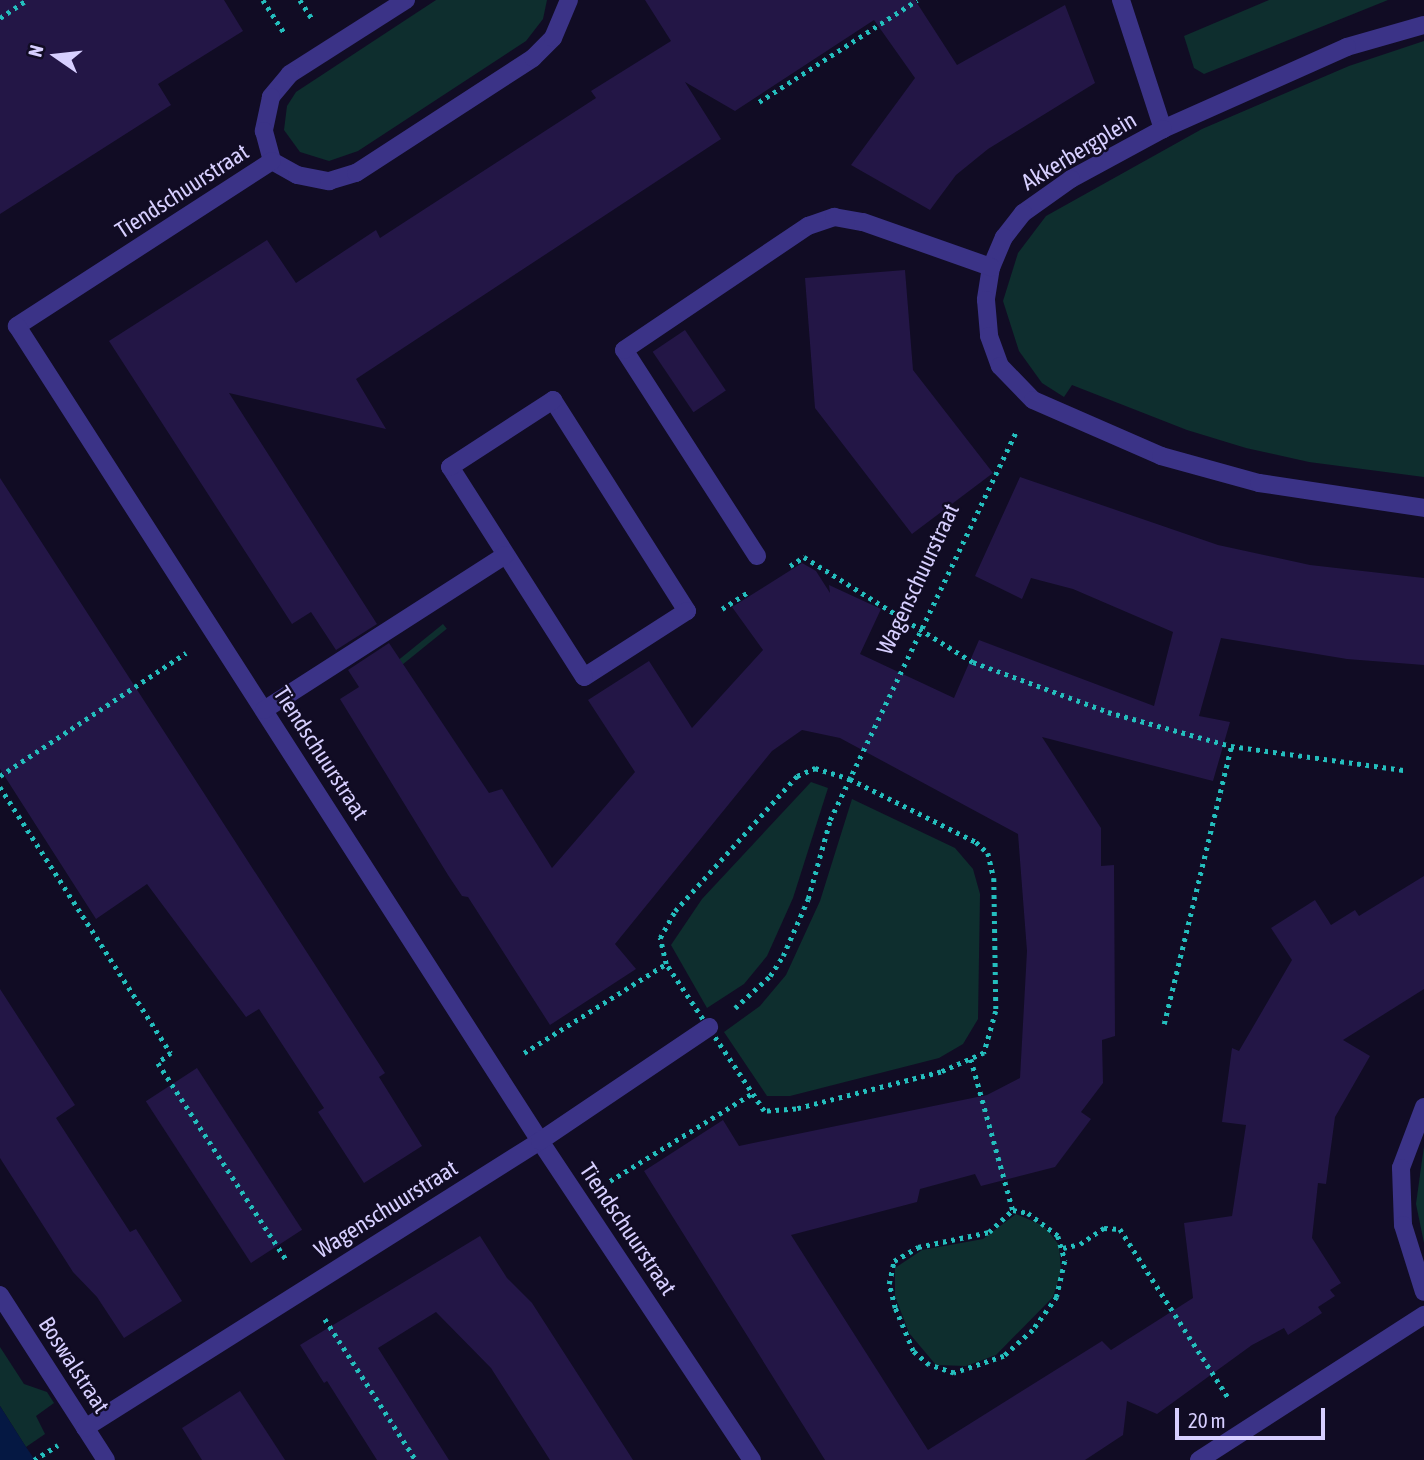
<!DOCTYPE html>
<html>
<head>
<meta charset="utf-8">
<style>
	body { margin:0 }
	#map { position:relative; width:1424px; height:1460px; overflow:hidden; background:#110c24; font-family:"Asap Condensed",sans-serif }
	div>[style] { position:absolute }
	.green>* { inset:0; background:#0e2e2e; transform-origin:0 0 }
	.water>* { inset:0; background:#051843 }
	.building>* { inset:0; background:#231646; transform-origin:0 0 }
	.path>* { height:4.5px; margin-top:-2.25px; transform-origin:0; background:repeating-linear-gradient(90deg,#24bebd 0 3.5px,transparent 0 8.5px) }
	.minor>* { height:18px; margin:-9px; padding:0 9px; transform-origin:9px; border-radius:9px; background:#3b3387 }
	span { translate:-50% -50%; white-space:nowrap; text-align:center; line-height:1.15; -webkit-text-stroke:5px #110c24; paint-order:stroke }
	.street-label { font-size:23px; color:#d7cfff }
	.north { position:absolute; left:21px; top:21px; width:70px; height:70px; -webkit-text-stroke:5px #110c24; paint-order:stroke; rotate:284deg; font-size:19px; font-weight:700; line-height:28px; text-align:center; color:#d7cfff }
	.north::after { content:''; display:block; margin:auto; width:24px; height:32px; background:#d7cfff; clip-path:polygon(50% 0,100% 100%,50% 72%,0 100%) }
	.scale { position:absolute; left:1175px; top:1408px; width:150px; height:32px; box-sizing:border-box; border:4px solid #d7cfff; border-top:0; padding-left:9px; font-size:21px; line-height:24px; white-space:nowrap; color:#d7cfff; -webkit-text-stroke:5px #110c24; paint-order:stroke }
</style>
</head>
<body>
<div id="map">
	<div class="green">
		<div style="clip-path:polygon(436px 0,547px 0,543px 19px,526px 41px,358px 151px,329px 161px,300px 152px,284px 130px,287px 106px,296px 92px)"></div>
		<div style="clip-path:polygon(1269px 0,1388px 0,1204px 74px,1194px 68px,1184px 36px)"></div>
		<div style="clip-path:polygon(1424px 41px,1424px 477px,1309px 462px,1246px 448px,1187px 430px,1072px 385px,1064px 397px,1042px 383px,1019px 351px,1003px 301px,1018px 253px,1046px 216px,1202px 129px,1349px 66px)"></div>
		<div style="left:443px;top:624px;width:6px;height:80px;rotate:51deg"></div>
		<div style="clip-path:polygon(811px 782px,828px 788px,793px 898px,767px 956px,744px 984px,707px 1008px,671px 945px,702px 899px)"></div>
		<div style="clip-path:polygon(852px 799px,955px 848px,973px 869px,980px 894px,978px 1019px,963px 1044px,939px 1058px,790px 1096px,767px 1096px,724px 1032px,760px 1006px,786px 975px,820px 901px)"></div>
		<div style="clip-path:polygon(1424px 1146px,1424px 1243px,1416px 1204px)"></div>
		<div style="clip-path:polygon(1016px 1214px,1044px 1226px,1059px 1245px,1061px 1271px,1053px 1297px,996px 1355px,966px 1366px,936px 1365px,909px 1333px,895px 1296px,895px 1268px,922px 1250px,983px 1239px)"></div>
		<div style="clip-path:polygon(0 1347px,24px 1384px,47px 1392px,54px 1403px,36px 1416px,45px 1434px,26px 1447px,0 1406px)"></div>
	</div>
	<div class="water">
		<div style="clip-path:polygon(0 1406px,26px 1447px,35px 1460px,0 1460px)"></div>
	</div>
	<div class="building">
		<div style="clip-path:polygon(0 0,224px 0,243px 31px,158px 84px,171px 105px,0 214px)"></div>
		<div style="clip-path:polygon(645px 0,915px 0,957px 65px,1065px 5px,1095px 83px,988px 149px,956px 175px,930px 210px,851px 165px,915px 78px,874px 20px,735px 111px,685px 82px,721px 139px,356px 379px,386px 429px,229px 393px,377px 624px,336px 650px,311px 612px,292px 624px,109px 341px,267px 240px,296px 283px,376px 230px,380px 238px,596px 98px,591px 91px,671px 41px)"></div>
		<div style="clip-path:polygon(905px 270px,913px 370px,993px 473px,912px 534px,815px 408px,805px 278px)"></div>
		<div style="left:685px;top:330px;width:73px;height:39px;rotate:56deg"></div>
		<div style="clip-path:polygon(1020px 477px,1218px 545px,1310px 565px,1424px 578px,1424px 665px,1347px 659px,1221px 638px,1199px 716px,1230px 722px,1213px 781px,1042px 737px,1101px 828px,1101px 866px,1114px 865px,1115px 1036px,1102px 1040px,1103px 1083px,1081px 1112px,1091px 1119px,1055px 1167px,981px 1186px,975px 1174px,920px 1189px,917px 1202px,791px 1235px,928px 1450px,1102px 1341px,1111px 1350px,1193px 1298px,1184px 1223px,1232px 1216px,1246px 1125px,1222px 1122px,1232px 1048px,1239px 1051px,1292px 960px,1271px 928px,1315px 900px,1331px 925px,1355px 910px,1359px 916px,1424px 876px,1424px 989px,1343px 1040px,1370px 1056px,1335px 1117px,1326px 1184px,1318px 1183px,1312px 1238px,1341px 1283px,1330px 1290px,1335px 1296px,1318px 1307px,1322px 1313px,1288px 1335px,1284px 1328px,1252px 1345px,1157px 1414px,1127px 1401px,1123px 1435px,1085px 1460px,825px 1460px,644px 1171px,723px 1120px,739px 1146px,987px 1095px,1020px 1078px,1027px 951px,1018px 834px,840px 738px,802px 730px,772px 751px,615px 944px,636px 969px,550px 1025px,468px 897px,462px 896px,448px 875px,340px 699px,359px 687px,348px 670px,389px 643px,489px 793px,502px 789px,552px 868px,635px 772px,588px 700px,649px 661px,692px 728px,763px 650px,732px 607px,802px 563px,816px 571px,830px 593px,829px 585px,881px 609px,860px 654px,954px 698px,979px 640px,1154px 706px,1173px 632px,1073px 589px,1031px 578px,1022px 599px,975px 576px)"></div>
		<div style="clip-path:polygon(0 478px,385px 1073px,379px 1077px,422px 1146px,364px 1183px,318px 1112px,324px 1108px,259px 1009px,246px 1017px,147px 884px,96px 919px,0 769px)"></div>
		<div style="clip-path:polygon(0 989px,75px 1105px,56px 1118px,130px 1232px,136px 1229px,182px 1301px,124px 1338px,97px 1297px,73px 1272px,0 1158px)"></div>
		<div style="left:197px;top:1068px;width:193px;height:61px;rotate:57deg"></div>
		<div style="clip-path:polygon(480px 1236px,507px 1278px,532px 1303px,633px 1460px,550px 1460px,491px 1368px,436px 1312px,378px 1348px,449px 1460px,377px 1460px,327px 1381px,324px 1383px,300px 1345px)"></div>
		<div style="clip-path:polygon(240px 1391px,285px 1460px,202px 1460px,182px 1428px)"></div>
	</div>
	<div class="path">
		<div style="left:263px;top:0;width:40px;rotate:57.1deg"></div>
		<div style="left:300px;top:0;width:24px;rotate:57deg"></div>
		<div style="left:0;top:18px;width:32px;rotate:-34deg"></div>
		<div style="left:759px;top:102px;width:188px;rotate:-32.8deg"></div>
		<div style="left:790px;top:566px;width:17px;rotate:-33deg"></div>
		<div style="left:804px;top:557px;width:199px;rotate:31.9deg"></div>
		<div style="left:973px;top:662px;width:144px;rotate:20.3deg"></div>
		<div style="left:1108px;top:712px;width:128px;rotate:15.5deg"></div>
		<div style="left:1231px;top:746px;width:174px;rotate:7.9deg"></div>
		<div style="left:722px;top:609px;width:33px;rotate:-33deg"></div>
		<div style="left:815px;top:768px;width:37px;rotate:17deg"></div>
		<div style="left:850px;top:779px;width:141px;rotate:26.6deg"></div>
		<div style="left:976px;top:842px;width:16px;rotate:43deg"></div>
		<div style="left:988px;top:853px;width:26px;rotate:77deg"></div>
		<div style="left:994px;top:878px;width:133px;rotate:89.1deg"></div>
		<div style="left:996px;top:1011px;width:44px;rotate:105.9deg"></div>
		<div style="left:984px;top:1053px;width:47px;rotate:156.2deg"></div>
		<div style="left:941px;top:1072px;width:150px;rotate:165.7deg"></div>
		<div style="left:796px;top:1109px;width:32px;rotate:176deg"></div>
		<div style="left:764px;top:1111px;width:177px;rotate:-123.7deg"></div>
		<div style="left:666px;top:964px;width:27px;rotate:-103deg"></div>
		<div style="left:660px;top:938px;width:31px;rotate:-61deg"></div>
		<div style="left:675px;top:911px;width:182px;rotate:-47.9deg"></div>
		<div style="left:797px;top:776px;width:20px;rotate:-24deg"></div>
		<div style="left:0;top:776px;width:223px;rotate:-33.5deg"></div>
		<div style="left:0;top:787px;width:316px;rotate:57.3deg"></div>
		<div style="left:171px;top:1053px;width:16px;rotate:142deg"></div>
		<div style="left:158px;top:1063px;width:234px;rotate:56.9deg"></div>
		<div style="left:735px;top:1008px;width:47px;rotate:-42.4deg"></div>
		<div style="left:770px;top:976px;width:24px;rotate:-57deg"></div>
		<div style="left:783px;top:956px;width:62px;rotate:-66.3deg"></div>
		<div style="left:808px;top:899px;width:82px;rotate:-74.4deg"></div>
		<div style="left:830px;top:820px;width:433px;rotate:-64.4deg"></div>
		<div style="left:1164px;top:1024px;width:286px;rotate:-76.4deg"></div>
		<div style="left:524px;top:1053px;width:168px;rotate:-32.1deg"></div>
		<div style="left:971px;top:1059px;width:157px;rotate:74.5deg"></div>
		<div style="left:610px;top:1181px;width:168px;rotate:-31.6deg"></div>
		<div style="left:1013px;top:1210px;width:15px;rotate:11deg"></div>
		<div style="left:1028px;top:1213px;width:38px;rotate:37deg"></div>
		<div style="left:1058px;top:1236px;width:26px;rotate:74deg"></div>
		<div style="left:1065px;top:1261px;width:37px;rotate:103deg"></div>
		<div style="left:1057px;top:1297px;width:41px;rotate:126deg"></div>
		<div style="left:1033px;top:1330px;width:39px;rotate:138deg"></div>
		<div style="left:1004px;top:1356px;width:53px;rotate:161.2deg"></div>
		<div style="left:954px;top:1373px;width:26px;rotate:-162deg"></div>
		<div style="left:929px;top:1365px;width:21px;rotate:-139deg"></div>
		<div style="left:913px;top:1351px;width:47px;rotate:-112.7deg"></div>
		<div style="left:895px;top:1308px;width:25px;rotate:-104deg"></div>
		<div style="left:889px;top:1284px;width:24px;rotate:-78deg"></div>
		<div style="left:894px;top:1261px;width:28px;rotate:-30deg"></div>
		<div style="left:918px;top:1247px;width:73px;rotate:-11.9deg"></div>
		<div style="left:989px;top:1232px;width:33px;rotate:-43deg"></div>
		<div style="left:1063px;top:1248px;width:17px;rotate:-13deg"></div>
		<div style="left:1080px;top:1244px;width:29px;rotate:-34deg"></div>
		<div style="left:1104px;top:1228px;width:16px;rotate:4deg"></div>
		<div style="left:1120px;top:1229px;width:202px;rotate:57.3deg"></div>
		<div style="left:325px;top:1319px;width:168px;rotate:57.2deg"></div>
		<div style="left:34px;top:1460px;width:28px;rotate:-32deg"></div>
	</div>
	<div class="minor">
		<div style="left:406px;top:0;width:138px;rotate:147.5deg"></div>
		<div style="left:290px;top:74px;width:30px;rotate:130deg"></div>
		<div style="left:271px;top:97px;width:35px;rotate:102deg"></div>
		<div style="left:264px;top:131px;width:31px;rotate:75deg"></div>
		<div style="left:272px;top:161px;width:29px;rotate:29deg"></div>
		<div style="left:297px;top:175px;width:33px;rotate:11deg"></div>
		<div style="left:329px;top:181px;width:28px;rotate:-17deg"></div>
		<div style="left:356px;top:173px;width:211px;rotate:-33deg"></div>
		<div style="left:533px;top:58px;width:28px;rotate:-45deg"></div>
		<div style="left:553px;top:38px;width:41px;rotate:-67.2deg"></div>
		<div style="left:1121px;top:0;width:136px;rotate:72deg"></div>
		<div style="left:1424px;top:25px;width:80px;rotate:164.1deg"></div>
		<div style="left:1347px;top:47px;width:201px;rotate:156deg"></div>
		<div style="left:1163px;top:129px;width:105px;rotate:151.5deg"></div>
		<div style="left:1071px;top:179px;width:59px;rotate:144.7deg"></div>
		<div style="left:1023px;top:213px;width:31px;rotate:128deg"></div>
		<div style="left:1004px;top:237px;width:33px;rotate:113deg"></div>
		<div style="left:991px;top:267px;width:33px;rotate:99deg"></div>
		<div style="left:986px;top:300px;width:36px;rotate:85deg"></div>
		<div style="left:989px;top:336px;width:32px;rotate:70deg"></div>
		<div style="left:1000px;top:366px;width:47px;rotate:45.9deg"></div>
		<div style="left:1033px;top:400px;width:140px;rotate:23.6deg"></div>
		<div style="left:1161px;top:456px;width:102px;rotate:15.4deg"></div>
		<div style="left:1259px;top:483px;width:167px;rotate:8.6deg"></div>
		<div style="left:272px;top:161px;width:304px;rotate:147.1deg"></div>
		<div style="left:17px;top:326px;width:968px;rotate:57.31deg"></div>
		<div style="left:540px;top:1141px;width:383px;rotate:56.4deg"></div>
		<div style="left:553px;top:400px;width:250px;rotate:57.6deg"></div>
		<div style="left:687px;top:611px;width:122px;rotate:147.3deg"></div>
		<div style="left:584px;top:677px;width:249px;rotate:-122.5deg"></div>
		<div style="left:450px;top:467px;width:123px;rotate:-33deg"></div>
		<div style="left:757px;top:556px;width:245px;rotate:-122.8deg"></div>
		<div style="left:624px;top:350px;width:222px;rotate:-34deg"></div>
		<div style="left:808px;top:226px;width:28px;rotate:-19deg"></div>
		<div style="left:834px;top:217px;width:29px;rotate:10deg"></div>
		<div style="left:863px;top:222px;width:136px;rotate:19.4deg"></div>
		<div style="left:264px;top:710px;width:287px;rotate:-32.7deg"></div>
		<div style="left:1424px;top:1107px;width:65px;rotate:110.7deg"></div>
		<div style="left:1401px;top:1168px;width:57px;rotate:88deg"></div>
		<div style="left:1403px;top:1225px;width:70px;rotate:72.6deg"></div>
		<div style="left:0;top:1295px;width:196px;rotate:57.3deg"></div>
		<div style="left:85px;top:1428px;width:538px;rotate:-32.24deg"></div>
		<div style="left:540px;top:1141px;width:204px;rotate:-34deg"></div>
		<div style="left:1199px;top:1460px;width:268px;rotate:-32.8deg"></div>
	</div>
	<div class="street-label">
		<span style="left:1079px;top:151px;rotate:-31deg">Akkerbergplein</span>
		<span style="left:182px;top:191px;rotate:-33deg">Tiendschuurstraat</span>
		<span style="left:918px;top:579px;rotate:-65deg">Wagenschuurstraat</span>
		<span style="left:321px;top:753px;rotate:57deg">Tiendschuurstraat</span>
		<span style="left:386px;top:1209px;rotate:-32deg">Wagenschuurstraat</span>
		<span style="left:628px;top:1229px;rotate:56deg">Tiendschuurstraat</span>
		<span style="left:74px;top:1365px;rotate:57deg">Boswalstraat</span>
	</div>
	<div class="north">N</div>
	<div class="scale">20 m</div>
</div>
</body>
</html>
